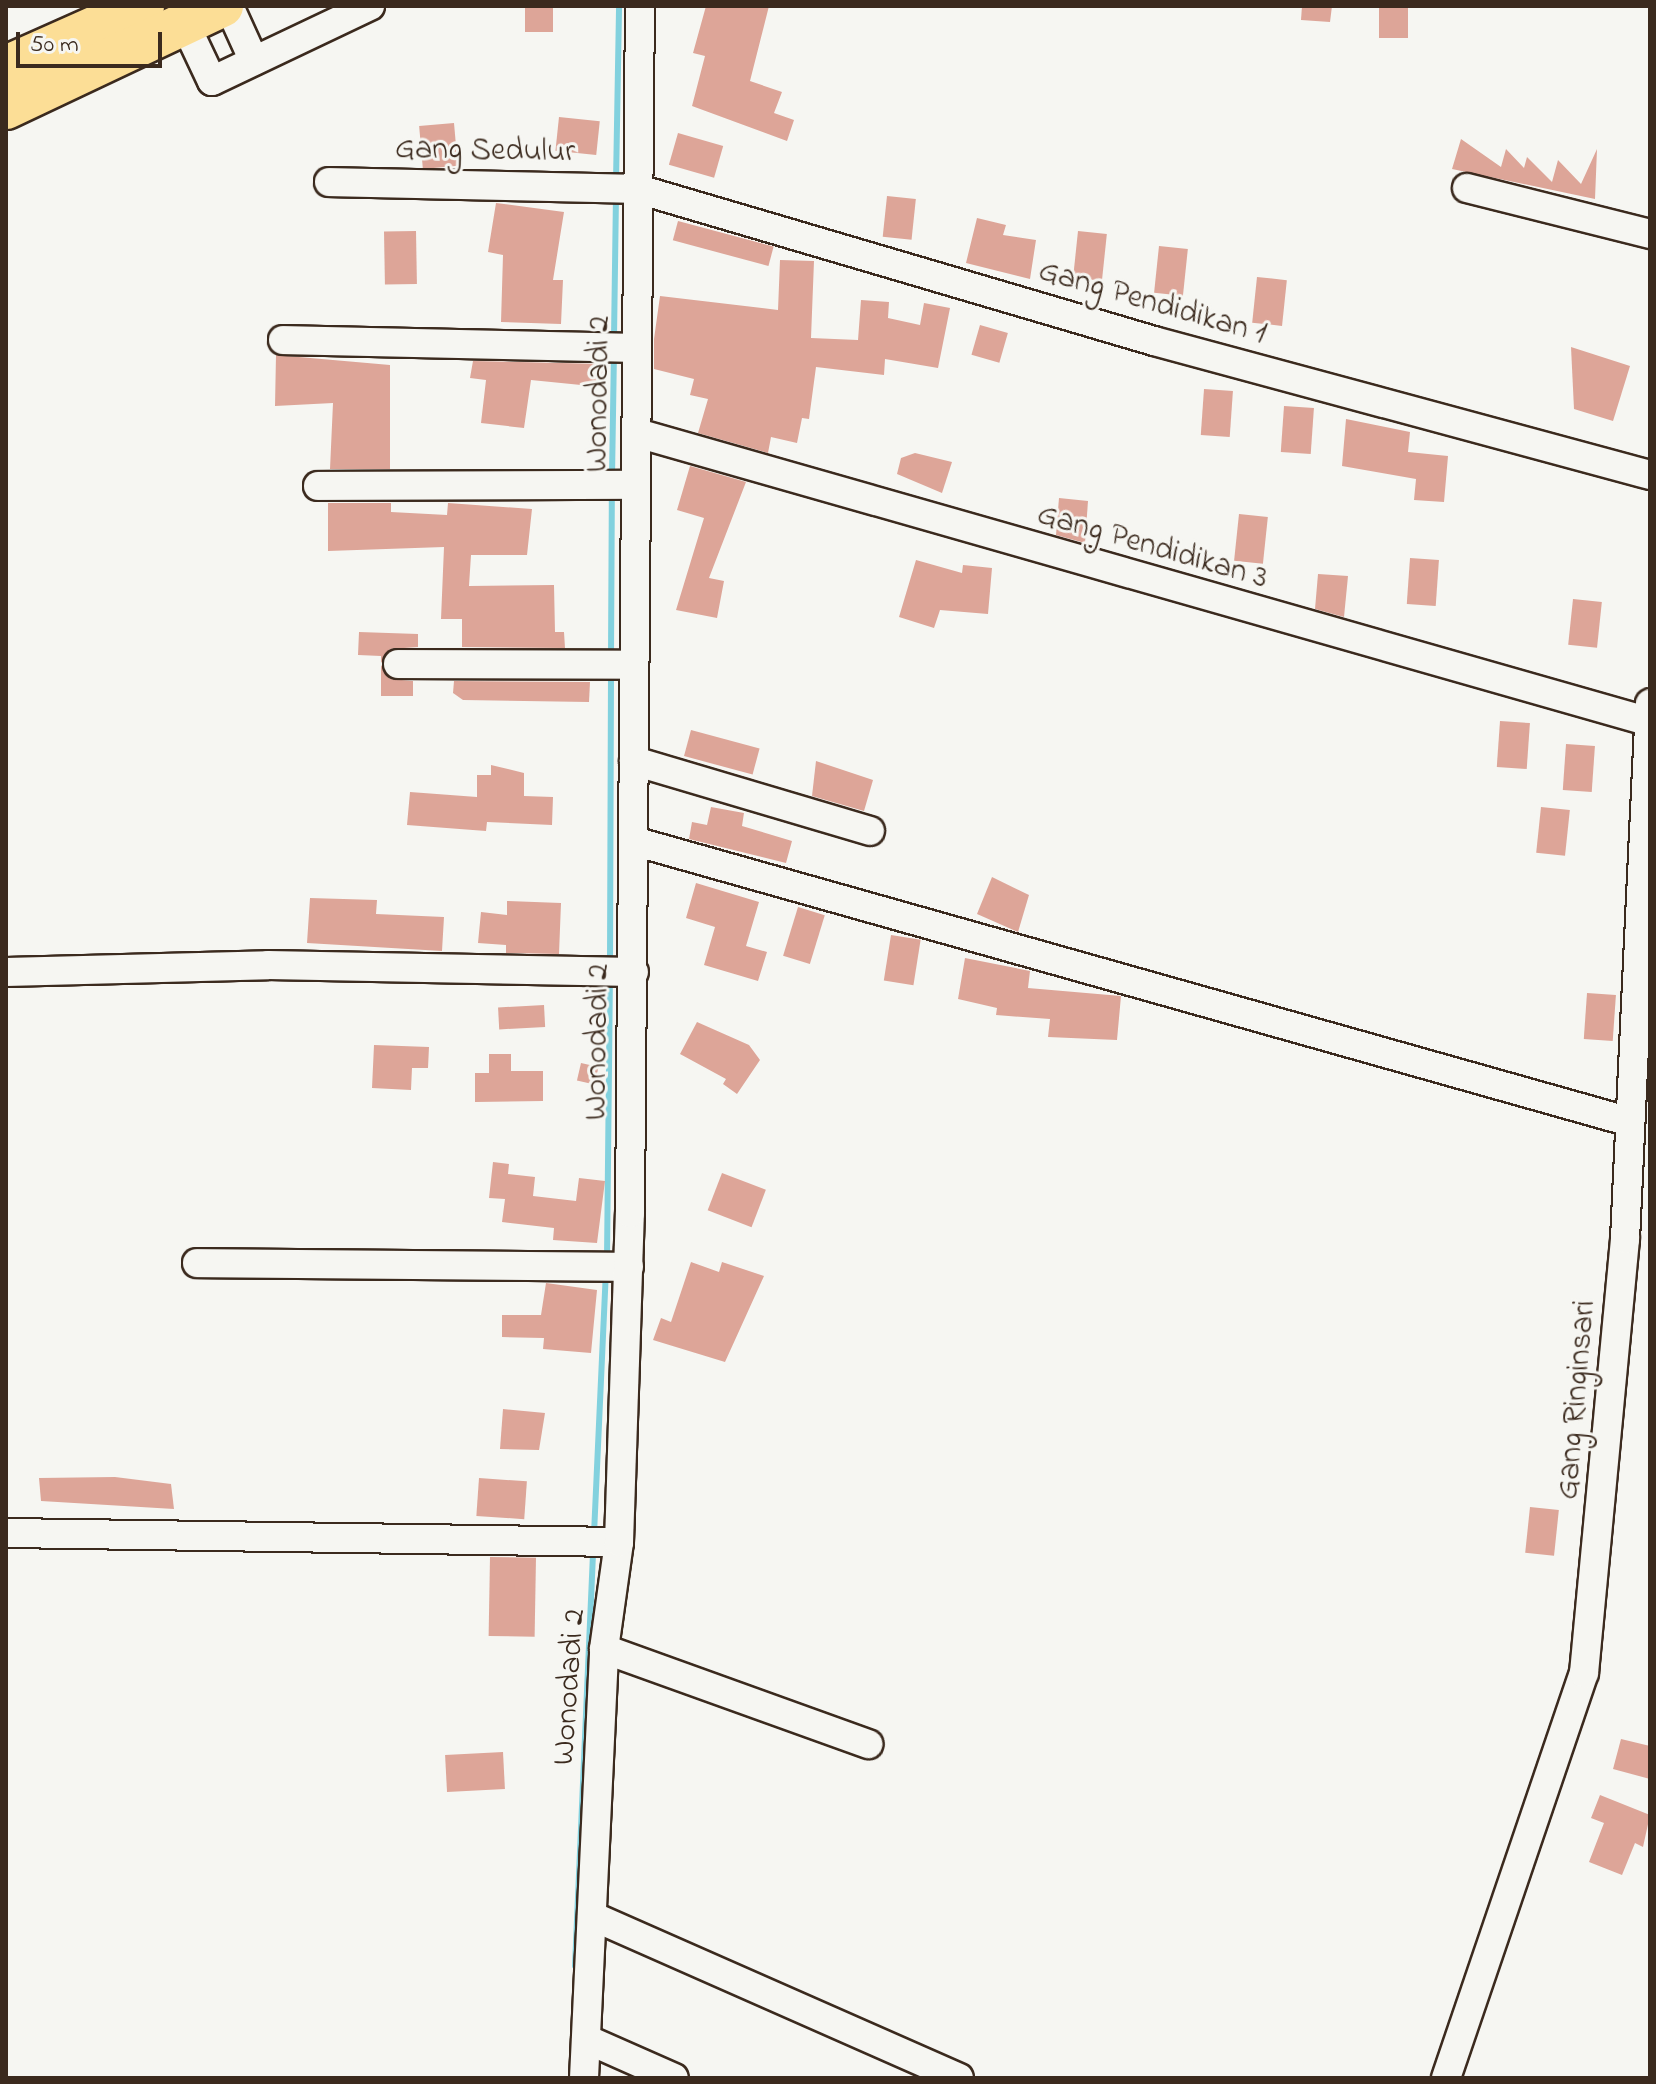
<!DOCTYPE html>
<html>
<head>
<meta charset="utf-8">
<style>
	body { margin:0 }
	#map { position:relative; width:1656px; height:2084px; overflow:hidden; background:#f6f6f2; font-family:"Indie Flower",sans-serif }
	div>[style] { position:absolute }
	.stream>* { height:6px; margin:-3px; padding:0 3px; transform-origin:3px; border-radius:3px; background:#82d1de }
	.building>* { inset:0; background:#dda598; transform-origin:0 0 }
	.roads { filter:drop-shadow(2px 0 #3b2a1e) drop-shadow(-2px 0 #3b2a1e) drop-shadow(0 2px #3b2a1e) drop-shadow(0 -2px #3b2a1e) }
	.minor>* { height:28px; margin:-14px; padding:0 14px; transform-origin:14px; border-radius:14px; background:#f6f6f2 }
	.highway>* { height:42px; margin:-21px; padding:0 21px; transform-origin:21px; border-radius:21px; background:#fcde96 }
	span { translate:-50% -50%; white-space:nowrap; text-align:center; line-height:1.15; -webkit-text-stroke:6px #f6f6f2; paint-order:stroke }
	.street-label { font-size:32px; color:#3b2a1e }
	.frame { position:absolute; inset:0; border:8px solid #3b2a1e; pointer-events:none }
	.scale { position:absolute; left:16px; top:32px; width:146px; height:36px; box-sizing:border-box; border:4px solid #3b2a1e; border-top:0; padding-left:10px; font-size:24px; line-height:28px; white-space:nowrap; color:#3b2a1e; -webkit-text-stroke:6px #f6f6f2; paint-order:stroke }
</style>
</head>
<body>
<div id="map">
	<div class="stream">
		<div style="left:616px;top:182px;width:176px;rotate:-89deg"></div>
		<div style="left:614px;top:338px;width:140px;rotate:-89.2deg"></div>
		<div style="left:612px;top:478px;width:124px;rotate:-89.1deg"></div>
		<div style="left:611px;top:658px;width:164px;rotate:-89.7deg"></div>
		<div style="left:610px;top:962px;width:288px;rotate:-89.8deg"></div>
		<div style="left:607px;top:1258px;width:280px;rotate:-89.4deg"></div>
		<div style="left:594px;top:1534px;width:261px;rotate:-87.4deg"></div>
		<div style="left:575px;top:1966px;width:417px;rotate:-87.5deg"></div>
	</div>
	<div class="building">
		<div style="left:525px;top:6px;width:28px;height:26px"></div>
		<div style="clip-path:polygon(706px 6px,769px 6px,750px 81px,782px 92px,774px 113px,794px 120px,787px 141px,692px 106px,705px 56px,693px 53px)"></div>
		<div style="clip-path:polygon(1302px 6px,1332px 6px,1330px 22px,1301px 20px)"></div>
		<div style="left:1379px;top:6px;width:29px;height:32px"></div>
		<div style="left:559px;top:117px;width:41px;height:34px;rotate:6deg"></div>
		<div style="left:454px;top:123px;width:43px;height:35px;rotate:85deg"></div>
		<div style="left:678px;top:133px;width:47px;height:33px;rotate:16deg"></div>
		<div style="clip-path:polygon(1461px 139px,1501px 167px,1506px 149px,1524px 168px,1527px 157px,1552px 182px,1558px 160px,1581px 184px,1597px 149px,1595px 199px,1452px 169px)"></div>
		<div style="left:887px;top:196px;width:29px;height:41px;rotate:6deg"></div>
		<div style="clip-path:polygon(496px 203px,564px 212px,553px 280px,563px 280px,561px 324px,501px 322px,503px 255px,488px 252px)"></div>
		<div style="clip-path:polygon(977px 218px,1006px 225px,1003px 235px,1036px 240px,1030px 279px,966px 263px)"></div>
		<div style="left:678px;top:221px;width:99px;height:20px;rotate:15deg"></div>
		<div style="left:416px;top:231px;width:53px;height:32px;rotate:89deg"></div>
		<div style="left:1078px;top:231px;width:29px;height:47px;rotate:6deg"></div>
		<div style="left:1159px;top:246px;width:29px;height:47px;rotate:6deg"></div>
		<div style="clip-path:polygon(780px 260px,814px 261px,811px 338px,858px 340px,861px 300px,889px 302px,888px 318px,920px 325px,924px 303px,950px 308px,938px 368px,885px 359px,884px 375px,816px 367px,809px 419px,802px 418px,797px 443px,771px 437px,768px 453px,698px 433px,708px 399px,690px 395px,694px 379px,654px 369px,654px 339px,660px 296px,778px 310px)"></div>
		<div style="left:1257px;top:277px;width:30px;height:46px;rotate:6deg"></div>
		<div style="left:980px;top:325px;width:29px;height:31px;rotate:16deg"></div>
		<div style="clip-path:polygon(1571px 347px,1630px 366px,1613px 421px,1574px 409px)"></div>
		<div style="clip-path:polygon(276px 355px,390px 365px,390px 469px,330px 469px,333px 403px,275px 406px)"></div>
		<div style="clip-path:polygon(473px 361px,604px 364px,601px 387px,531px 380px,524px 428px,481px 423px,486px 380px,470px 378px)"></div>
		<div style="left:1204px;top:389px;width:29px;height:46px;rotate:4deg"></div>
		<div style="left:1284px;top:406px;width:30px;height:46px;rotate:4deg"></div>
		<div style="clip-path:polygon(1346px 419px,1410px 432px,1408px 452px,1448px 456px,1444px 502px,1414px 500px,1416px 479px,1342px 466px)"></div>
		<div style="clip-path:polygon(915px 453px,952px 462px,942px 493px,897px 474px,901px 458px)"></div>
		<div style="clip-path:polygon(690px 466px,746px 482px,709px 578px,724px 581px,717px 618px,676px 610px,704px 518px,677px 510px)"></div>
		<div style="clip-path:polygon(1059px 498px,1088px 501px,1085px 543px,1056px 535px)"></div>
		<div style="clip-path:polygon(328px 503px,391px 503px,391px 512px,447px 515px,448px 503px,532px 509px,527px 555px,471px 555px,469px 586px,554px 585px,555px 632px,564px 632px,565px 648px,462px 647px,462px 619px,441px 619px,444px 547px,328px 551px)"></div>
		<div style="left:1239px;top:514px;width:29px;height:47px;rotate:6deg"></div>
		<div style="left:1410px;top:558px;width:29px;height:46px;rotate:4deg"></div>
		<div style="clip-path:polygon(916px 560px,962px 573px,963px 565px,992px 568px,988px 614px,940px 610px,934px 628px,899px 617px)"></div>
		<div style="clip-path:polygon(1318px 574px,1348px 576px,1344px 617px,1315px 609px)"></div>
		<div style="left:1573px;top:599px;width:29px;height:46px;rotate:6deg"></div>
		<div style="clip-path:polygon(359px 632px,418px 634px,418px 647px,390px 649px,381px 663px,381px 656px,358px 655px)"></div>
		<div style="clip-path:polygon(381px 665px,390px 679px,413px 681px,413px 696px,381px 696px)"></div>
		<div style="clip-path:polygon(454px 681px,590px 682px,589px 702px,463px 700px,453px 693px)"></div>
		<div style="left:1500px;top:721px;width:30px;height:46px;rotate:4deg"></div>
		<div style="left:691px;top:730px;width:71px;height:27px;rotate:15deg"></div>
		<div style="left:1566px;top:744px;width:29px;height:46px;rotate:4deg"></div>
		<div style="clip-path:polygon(816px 761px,873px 780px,864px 811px,812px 796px)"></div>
		<div style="clip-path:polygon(491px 765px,524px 773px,524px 796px,553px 797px,552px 825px,487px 822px,486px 831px,407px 825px,410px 792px,477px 797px,477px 775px,491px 775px)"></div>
		<div style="clip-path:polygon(711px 807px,744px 813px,742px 826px,792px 841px,786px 863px,689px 839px,692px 822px,707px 825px)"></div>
		<div style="left:1541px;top:807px;width:29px;height:46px;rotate:6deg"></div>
		<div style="clip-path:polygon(992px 877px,1029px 895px,1018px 932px,977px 914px)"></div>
		<div style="clip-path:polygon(696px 883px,759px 902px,746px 946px,767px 952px,758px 981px,704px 965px,715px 927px,686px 918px)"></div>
		<div style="clip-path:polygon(310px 898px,377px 900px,376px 914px,444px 917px,442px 951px,307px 943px)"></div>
		<div style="clip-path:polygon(507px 901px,561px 903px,559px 954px,506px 953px,506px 945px,478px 943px,481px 912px,507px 915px)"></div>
		<div style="left:798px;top:907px;width:28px;height:51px;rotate:17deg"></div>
		<div style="left:891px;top:935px;width:30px;height:46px;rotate:9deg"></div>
		<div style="clip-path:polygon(965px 958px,1030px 971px,1028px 988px,1121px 996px,1117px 1040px,1048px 1037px,1050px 1019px,996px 1015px,997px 1008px,958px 999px)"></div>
		<div style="left:1587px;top:993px;width:29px;height:46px;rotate:4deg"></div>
		<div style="left:544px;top:1005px;width:22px;height:46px;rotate:87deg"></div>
		<div style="clip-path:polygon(697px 1022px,749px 1045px,760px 1060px,737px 1094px,723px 1084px,726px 1079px,680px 1054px)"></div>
		<div style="clip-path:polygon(374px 1045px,429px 1047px,428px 1068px,412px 1068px,411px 1090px,372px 1088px)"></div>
		<div style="clip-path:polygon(489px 1054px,511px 1054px,511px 1071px,543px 1071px,543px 1101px,475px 1102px,475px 1073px,489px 1073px)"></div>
		<div style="left:581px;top:1063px;width:18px;height:18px;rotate:13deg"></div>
		<div style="clip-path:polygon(493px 1162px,509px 1164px,508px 1174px,535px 1177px,533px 1196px,576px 1201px,579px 1178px,605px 1181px,597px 1243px,553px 1240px,554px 1228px,502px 1222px,505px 1199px,489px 1198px)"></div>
		<div style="left:722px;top:1173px;width:47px;height:40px;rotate:21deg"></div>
		<div style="clip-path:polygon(691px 1262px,719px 1272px,722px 1262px,764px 1276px,725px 1362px,653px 1340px,661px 1318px,671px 1322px)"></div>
		<div style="clip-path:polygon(546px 1283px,597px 1290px,591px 1353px,543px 1349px,544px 1338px,502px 1337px,502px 1315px,541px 1315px)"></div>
		<div style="clip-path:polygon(503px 1409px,545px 1413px,539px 1450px,500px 1449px)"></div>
		<div style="clip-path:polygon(115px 1477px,171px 1484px,174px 1509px,41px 1501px,39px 1478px)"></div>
		<div style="left:479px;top:1478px;width:48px;height:38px;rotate:4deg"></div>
		<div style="left:1530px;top:1507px;width:29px;height:46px;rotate:6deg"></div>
		<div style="left:490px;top:1557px;width:46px;height:79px;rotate:1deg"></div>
		<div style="clip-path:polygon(1621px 1739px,1650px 1746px,1650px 1779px,1613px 1769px)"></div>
		<div style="left:503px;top:1752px;width:37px;height:58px;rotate:87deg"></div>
		<div style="clip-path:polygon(1600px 1795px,1650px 1815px,1643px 1847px,1635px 1843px,1622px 1875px,1589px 1862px,1604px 1823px,1591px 1818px)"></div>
	</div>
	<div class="roads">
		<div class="minor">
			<div style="left:229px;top:6px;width:60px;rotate:65.6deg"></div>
			<div style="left:185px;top:24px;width:63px;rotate:64.7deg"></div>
			<div style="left:212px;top:81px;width:175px;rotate:-25.4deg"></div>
			<div style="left:329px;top:182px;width:309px;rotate:1.3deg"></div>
			<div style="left:638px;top:189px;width:538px;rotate:16.41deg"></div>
			<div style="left:1154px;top:341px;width:514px;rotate:15.12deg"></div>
			<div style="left:1467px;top:188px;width:189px;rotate:14.1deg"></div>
			<div style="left:283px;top:340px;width:352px;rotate:1.3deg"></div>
			<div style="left:637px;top:433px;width:1053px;rotate:15.92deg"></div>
			<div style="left:318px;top:486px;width:314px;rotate:-0.2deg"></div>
			<div style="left:398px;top:664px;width:236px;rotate:0.2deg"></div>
			<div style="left:634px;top:761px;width:246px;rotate:16.5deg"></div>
			<div style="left:637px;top:842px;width:1029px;rotate:15.74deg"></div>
			<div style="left:6px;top:972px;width:262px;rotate:-1.5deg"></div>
			<div style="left:268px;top:965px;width:366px;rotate:1.1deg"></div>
			<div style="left:197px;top:1263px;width:432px;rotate:0.5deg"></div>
			<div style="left:6px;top:1533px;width:613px;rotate:0.84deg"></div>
			<div style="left:604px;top:1649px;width:281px;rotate:19.8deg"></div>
			<div style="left:592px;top:1916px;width:401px;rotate:23.8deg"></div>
			<div style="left:586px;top:2039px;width:96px;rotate:23.9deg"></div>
			<div style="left:584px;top:2078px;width:429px;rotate:-87.3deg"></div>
			<div style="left:604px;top:1649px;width:108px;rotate:-82deg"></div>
			<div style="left:619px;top:1542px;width:329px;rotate:-88.1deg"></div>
			<div style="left:630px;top:1213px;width:1207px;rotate:-89.53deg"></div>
			<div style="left:1446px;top:2078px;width:428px;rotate:-71.2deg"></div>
			<div style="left:1584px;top:1673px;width:436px;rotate:-84.6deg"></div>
			<div style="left:1625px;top:1239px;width:536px;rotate:-87.32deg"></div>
		</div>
		<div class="highway">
			<div style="left:6px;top:67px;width:150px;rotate:-24deg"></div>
			<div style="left:6px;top:108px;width:239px;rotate:-25.3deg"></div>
		</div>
	</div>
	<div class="street-label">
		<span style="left:485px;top:152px;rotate:1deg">Gang Sedulur</span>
		<span style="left:1152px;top:304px;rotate:16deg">Gang Pendidikan 1</span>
		<span style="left:600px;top:394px;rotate:-89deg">Wonodadi 2</span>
		<span style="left:1152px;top:548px;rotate:16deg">Gang Pendidikan 3</span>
		<span style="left:599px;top:1042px;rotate:-89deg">Wonodadi 2</span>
		<span style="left:1578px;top:1400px;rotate:-85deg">Gang Ringinsari</span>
		<span style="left:571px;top:1687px;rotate:-86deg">Wonodadi 2</span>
	</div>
	<div class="frame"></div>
	<div class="scale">50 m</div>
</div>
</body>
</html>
